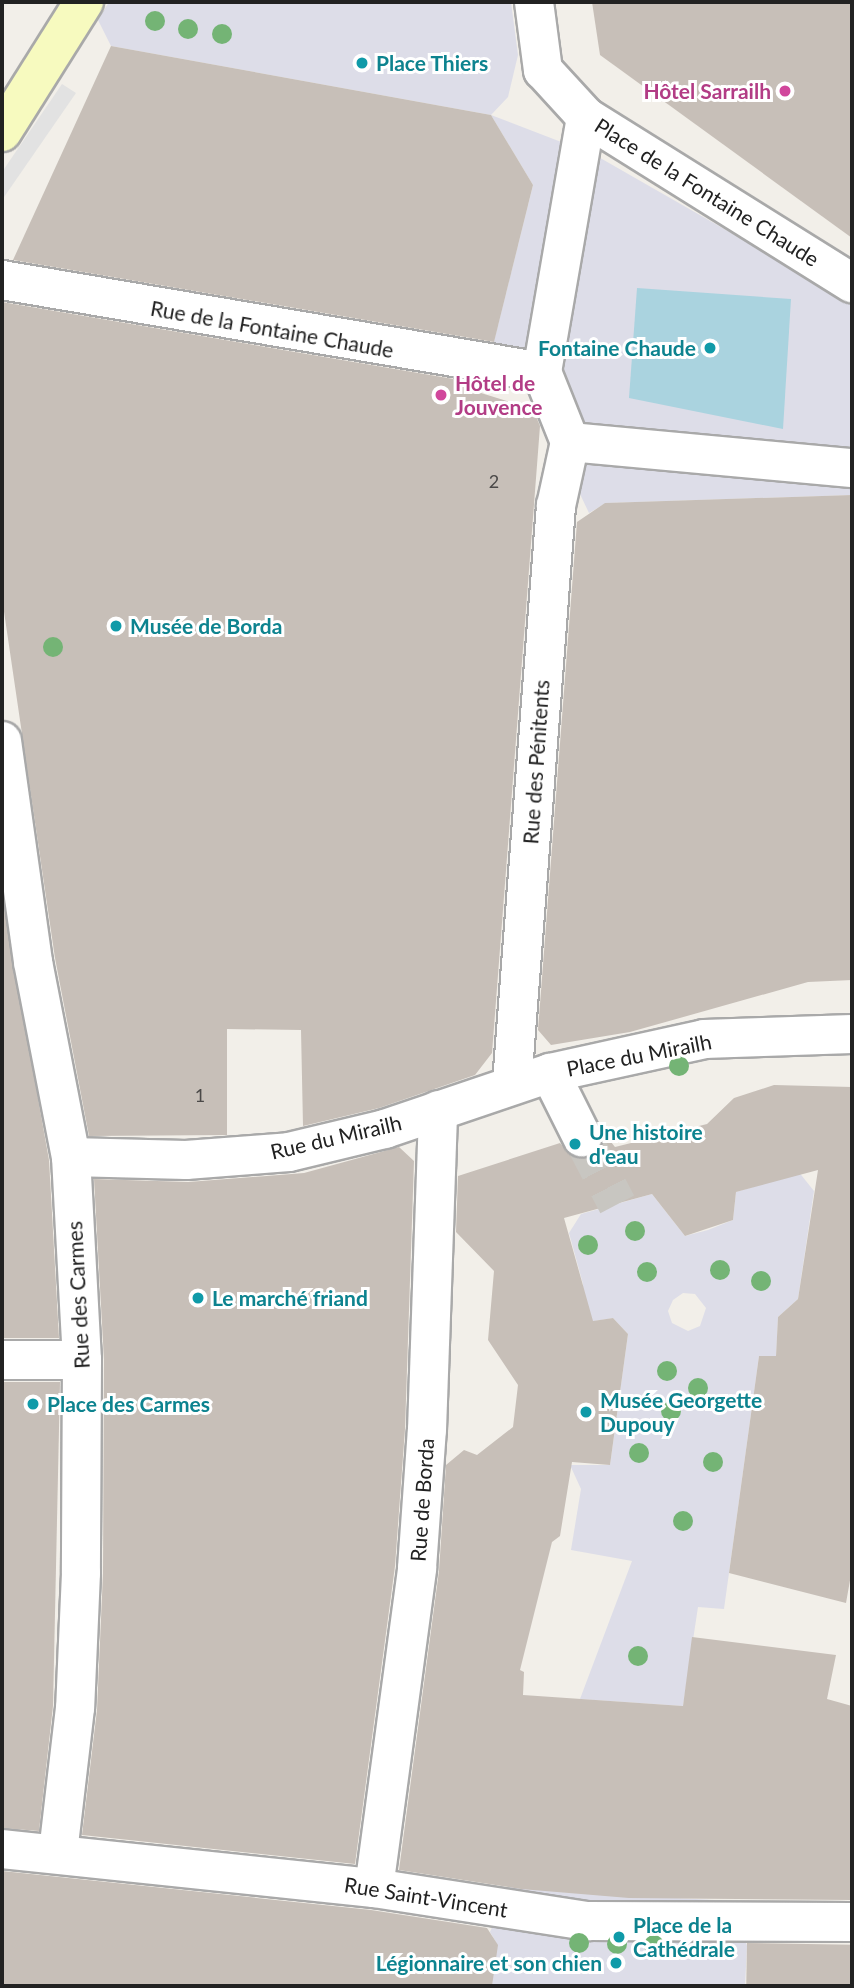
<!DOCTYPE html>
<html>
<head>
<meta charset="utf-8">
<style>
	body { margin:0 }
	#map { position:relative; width:854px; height:1988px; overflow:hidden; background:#f2efe9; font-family:Lato,sans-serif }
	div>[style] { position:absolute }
	.parking>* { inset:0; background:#e2e2e2 }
	.plaza>* { inset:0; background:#dddde8 }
	.water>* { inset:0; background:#aad3df }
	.building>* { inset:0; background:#c7bfb8; transform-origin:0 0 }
	.street-tunnel>* { height:38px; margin-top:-19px; transform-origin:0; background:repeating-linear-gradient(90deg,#c8c6c1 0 38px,transparent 0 57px) }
	.roads { filter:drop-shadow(2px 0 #a9a9a9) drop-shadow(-2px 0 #a9a9a9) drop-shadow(0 2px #a9a9a9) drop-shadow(0 -2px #a9a9a9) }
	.street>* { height:38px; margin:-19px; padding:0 19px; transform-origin:19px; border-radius:19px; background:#fff }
	.secondary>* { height:38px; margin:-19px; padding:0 19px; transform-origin:19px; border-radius:19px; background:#f7fabf }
	.trees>* { width:20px; height:20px; margin:-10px; border-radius:50%; background:#74b475 }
	.dots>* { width:19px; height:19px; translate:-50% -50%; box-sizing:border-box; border:4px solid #fff; border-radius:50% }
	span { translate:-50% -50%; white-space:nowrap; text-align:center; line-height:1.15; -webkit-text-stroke:6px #fff; paint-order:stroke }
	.number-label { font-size:18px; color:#4b4948 }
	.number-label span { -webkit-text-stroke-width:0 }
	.culture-label { font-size:21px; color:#0d838f; font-weight:700 }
	.left { translate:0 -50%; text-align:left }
	.right { translate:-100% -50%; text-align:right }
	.hotel-label { font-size:21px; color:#b23c85; font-weight:700 }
	.street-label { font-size:21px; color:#222 }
	.frame { position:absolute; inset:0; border:4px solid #222; pointer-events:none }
</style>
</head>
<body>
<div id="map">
	<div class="parking">
		<div style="clip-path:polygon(62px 84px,76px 93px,2px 200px,2px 172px)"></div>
	</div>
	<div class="plaza">
		<div style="clip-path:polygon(109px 2px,511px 2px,518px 55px,508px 97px,491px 115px,595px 155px,852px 302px,852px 495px,606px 503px,589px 513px,541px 412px,493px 345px,533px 185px,491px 115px,111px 46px,98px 20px)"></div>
		<div style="clip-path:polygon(evenodd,790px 1161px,814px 1191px,798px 1299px,778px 1317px,776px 1357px,759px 1356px,724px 1609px,698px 1607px,683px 1706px,580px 1699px,632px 1561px,571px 1550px,581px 1489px,570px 1465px,610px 1465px,628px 1334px,613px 1318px,582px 1323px,583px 1284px,569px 1233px,581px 1214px,652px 1194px,685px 1236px,708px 1230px,733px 1220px,736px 1192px,753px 1187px,790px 1161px,683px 1293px,695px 1294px,706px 1308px,700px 1326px,688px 1331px,672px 1323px,668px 1311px,673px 1300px,683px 1293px)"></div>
		<div style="clip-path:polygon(513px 1879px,563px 1892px,733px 1901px,747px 1946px,745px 1986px,492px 1986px,496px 1942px,490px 1932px)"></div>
	</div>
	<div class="water">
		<div style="clip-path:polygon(637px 288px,791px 299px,783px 429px,629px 398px)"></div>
	</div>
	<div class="building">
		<div style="clip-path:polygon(592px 2px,852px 2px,852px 238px,600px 55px)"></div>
		<div style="clip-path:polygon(111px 46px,491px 115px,533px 185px,494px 342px,13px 260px)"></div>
		<div style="clip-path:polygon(2px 302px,483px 384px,481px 393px,533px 409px,540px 426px,492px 1053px,475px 1075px,379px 1108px,303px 1126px,301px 1030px,227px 1029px,227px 1135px,89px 1136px,55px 958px,2px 598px)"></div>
		<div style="clip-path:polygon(852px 495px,852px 980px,808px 982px,630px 1032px,551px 1045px,538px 1030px,577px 522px,605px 503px)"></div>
		<div style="clip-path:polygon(2px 897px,49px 1160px,59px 1338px,2px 1338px)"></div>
		<div style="clip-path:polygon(774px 1085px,852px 1087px,852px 1569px,846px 1603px,729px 1573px,759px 1356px,776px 1356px,778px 1317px,798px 1299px,818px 1170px,736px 1192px,733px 1220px,685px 1236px,652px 1194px,564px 1218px,593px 1321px,613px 1318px,628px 1334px,610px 1465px,572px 1462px,560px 1536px,552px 1542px,520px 1670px,524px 1672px,523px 1695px,683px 1706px,692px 1637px,836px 1655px,827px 1699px,852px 1706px,852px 1900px,629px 1898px,521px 1889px,399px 1870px,439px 1571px,446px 1465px,464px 1450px,477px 1455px,513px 1427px,518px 1385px,488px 1340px,494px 1271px,456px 1232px,458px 1176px,560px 1143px,571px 1156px,591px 1157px,601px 1148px,603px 1132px,615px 1147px,707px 1124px,734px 1098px)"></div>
		<div style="clip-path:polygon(399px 1147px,414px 1161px,405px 1429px,395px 1566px,355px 1864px,82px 1835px,97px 1710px,103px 1573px,104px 1360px,94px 1179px,188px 1182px,304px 1173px)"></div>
		<div style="clip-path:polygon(2px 1382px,60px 1382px,53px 1706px,39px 1831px,2px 1828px)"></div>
		<div style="clip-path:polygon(2px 1871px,371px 1910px,487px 1928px,498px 1945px,492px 1986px,2px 1986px)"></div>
		<div style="left:747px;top:1943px;width:105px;height:43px;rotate:1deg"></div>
	</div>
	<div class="street-tunnel">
		<div style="left:582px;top:1137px;width:76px;rotate:62.4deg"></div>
	</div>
	<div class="roads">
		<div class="street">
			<div style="left:534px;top:2px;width:69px;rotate:82.5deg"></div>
			<div style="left:543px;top:70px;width:64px;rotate:47.5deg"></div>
			<div style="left:586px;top:117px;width:314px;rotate:32deg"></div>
			<div style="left:2px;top:280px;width:548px;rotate:9.67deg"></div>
			<div style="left:570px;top:442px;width:75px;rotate:-111.8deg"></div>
			<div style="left:542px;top:372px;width:259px;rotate:-80.2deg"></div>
			<div style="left:570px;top:442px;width:283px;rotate:5.3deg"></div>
			<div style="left:2px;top:741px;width:223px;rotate:82deg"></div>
			<div style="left:33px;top:962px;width:199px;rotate:79deg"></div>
			<div style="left:71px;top:1157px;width:203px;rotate:86.9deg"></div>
			<div style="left:82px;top:1360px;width:213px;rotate:90.3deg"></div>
			<div style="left:81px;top:1573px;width:135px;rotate:92.5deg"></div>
			<div style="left:75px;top:1708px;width:146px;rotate:96.7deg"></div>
			<div style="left:550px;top:1073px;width:72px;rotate:63.4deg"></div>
			<div style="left:512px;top:1084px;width:580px;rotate:-85.65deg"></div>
			<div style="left:556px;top:506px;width:66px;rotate:-77.7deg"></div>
			<div style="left:71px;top:1157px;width:115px;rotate:1.5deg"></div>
			<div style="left:186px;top:1160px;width:103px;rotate:-4.4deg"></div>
			<div style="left:289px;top:1152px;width:99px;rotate:-13.5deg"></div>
			<div style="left:385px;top:1129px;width:174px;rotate:-18.7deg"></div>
			<div style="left:550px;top:1073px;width:158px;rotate:-12.4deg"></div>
			<div style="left:704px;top:1039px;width:148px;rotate:-1.9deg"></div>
			<div style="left:2px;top:1360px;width:80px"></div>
			<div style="left:2px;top:1849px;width:374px;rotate:6deg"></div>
			<div style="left:374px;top:1888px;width:217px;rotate:8.8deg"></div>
			<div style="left:588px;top:1921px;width:264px;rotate:0.2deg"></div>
			<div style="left:374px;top:1888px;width:323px;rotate:-82.3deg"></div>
			<div style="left:417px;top:1568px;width:138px;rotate:-85.9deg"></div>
			<div style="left:427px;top:1430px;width:320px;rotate:-88deg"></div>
		</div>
		<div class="secondary">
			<div style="left:2px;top:132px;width:154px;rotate:-57.8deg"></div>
		</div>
	</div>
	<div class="trees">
		<div style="left:155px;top:21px"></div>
		<div style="left:188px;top:29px"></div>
		<div style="left:222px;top:34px"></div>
		<div style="left:53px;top:647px"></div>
		<div style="left:679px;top:1066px"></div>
		<div style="left:635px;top:1231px"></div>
		<div style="left:588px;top:1245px"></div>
		<div style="left:720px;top:1270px"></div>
		<div style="left:647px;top:1272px"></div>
		<div style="left:761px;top:1281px"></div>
		<div style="left:667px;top:1371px"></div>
		<div style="left:698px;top:1388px"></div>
		<div style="left:671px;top:1411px"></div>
		<div style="left:639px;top:1453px"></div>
		<div style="left:713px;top:1462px"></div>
		<div style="left:683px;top:1521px"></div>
		<div style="left:638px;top:1656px"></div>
		<div style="left:579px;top:1943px"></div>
		<div style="left:617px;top:1944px"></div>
		<div style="left:654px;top:1945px"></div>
	</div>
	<div class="dots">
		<div style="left:362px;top:63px;background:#0f9aa8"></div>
		<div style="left:785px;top:91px;background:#d1479c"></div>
		<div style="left:710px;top:348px;background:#0f9aa8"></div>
		<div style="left:441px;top:395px;background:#d1479c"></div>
		<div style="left:116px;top:626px;background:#0f9aa8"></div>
		<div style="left:575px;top:1144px;background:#0f9aa8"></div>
		<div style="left:198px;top:1298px;background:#0f9aa8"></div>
		<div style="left:33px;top:1404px;background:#0f9aa8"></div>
		<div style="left:586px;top:1412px;background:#0f9aa8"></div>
		<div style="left:619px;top:1937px;background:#0f9aa8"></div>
		<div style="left:616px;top:1963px;background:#0f9aa8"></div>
	</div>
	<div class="number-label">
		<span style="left:494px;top:481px">2</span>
		<span style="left:200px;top:1095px">1</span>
	</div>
	<div class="culture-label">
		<span class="left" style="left:376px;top:63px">Place Thiers</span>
		<span class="right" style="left:696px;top:348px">Fontaine Chaude</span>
		<span class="left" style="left:130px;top:626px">Musée de Borda</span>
		<span class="left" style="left:589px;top:1144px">Une histoire<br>d'eau</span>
		<span class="left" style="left:212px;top:1298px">Le marché friand</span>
		<span class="left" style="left:600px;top:1412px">Musée Georgette<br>Dupouy</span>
		<span class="left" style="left:47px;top:1404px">Place des Carmes</span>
		<span class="left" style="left:633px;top:1937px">Place de la<br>Cathédrale</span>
		<span class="right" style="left:602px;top:1963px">Légionnaire et son chien</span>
	</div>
	<div class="hotel-label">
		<span class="right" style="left:771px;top:91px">Hôtel Sarrailh</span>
		<span class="left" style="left:455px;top:395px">Hôtel de<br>Jouvence</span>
	</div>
	<div class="street-label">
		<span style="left:707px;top:192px;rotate:32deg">Place de la Fontaine Chaude</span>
		<span style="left:272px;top:329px;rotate:10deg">Rue de la Fontaine Chaude</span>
		<span style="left:536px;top:762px;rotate:-86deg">Rue des Pénitents</span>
		<span style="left:639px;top:1055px;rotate:-11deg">Place du Mirailh</span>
		<span style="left:336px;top:1137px;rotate:-13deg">Rue du Mirailh</span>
		<span style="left:78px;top:1295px;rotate:-93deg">Rue des Carmes</span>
		<span style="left:422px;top:1500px;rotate:-86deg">Rue de Borda</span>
		<span style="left:426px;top:1897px;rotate:9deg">Rue Saint-Vincent</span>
	</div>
	<div class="frame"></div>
</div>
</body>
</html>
